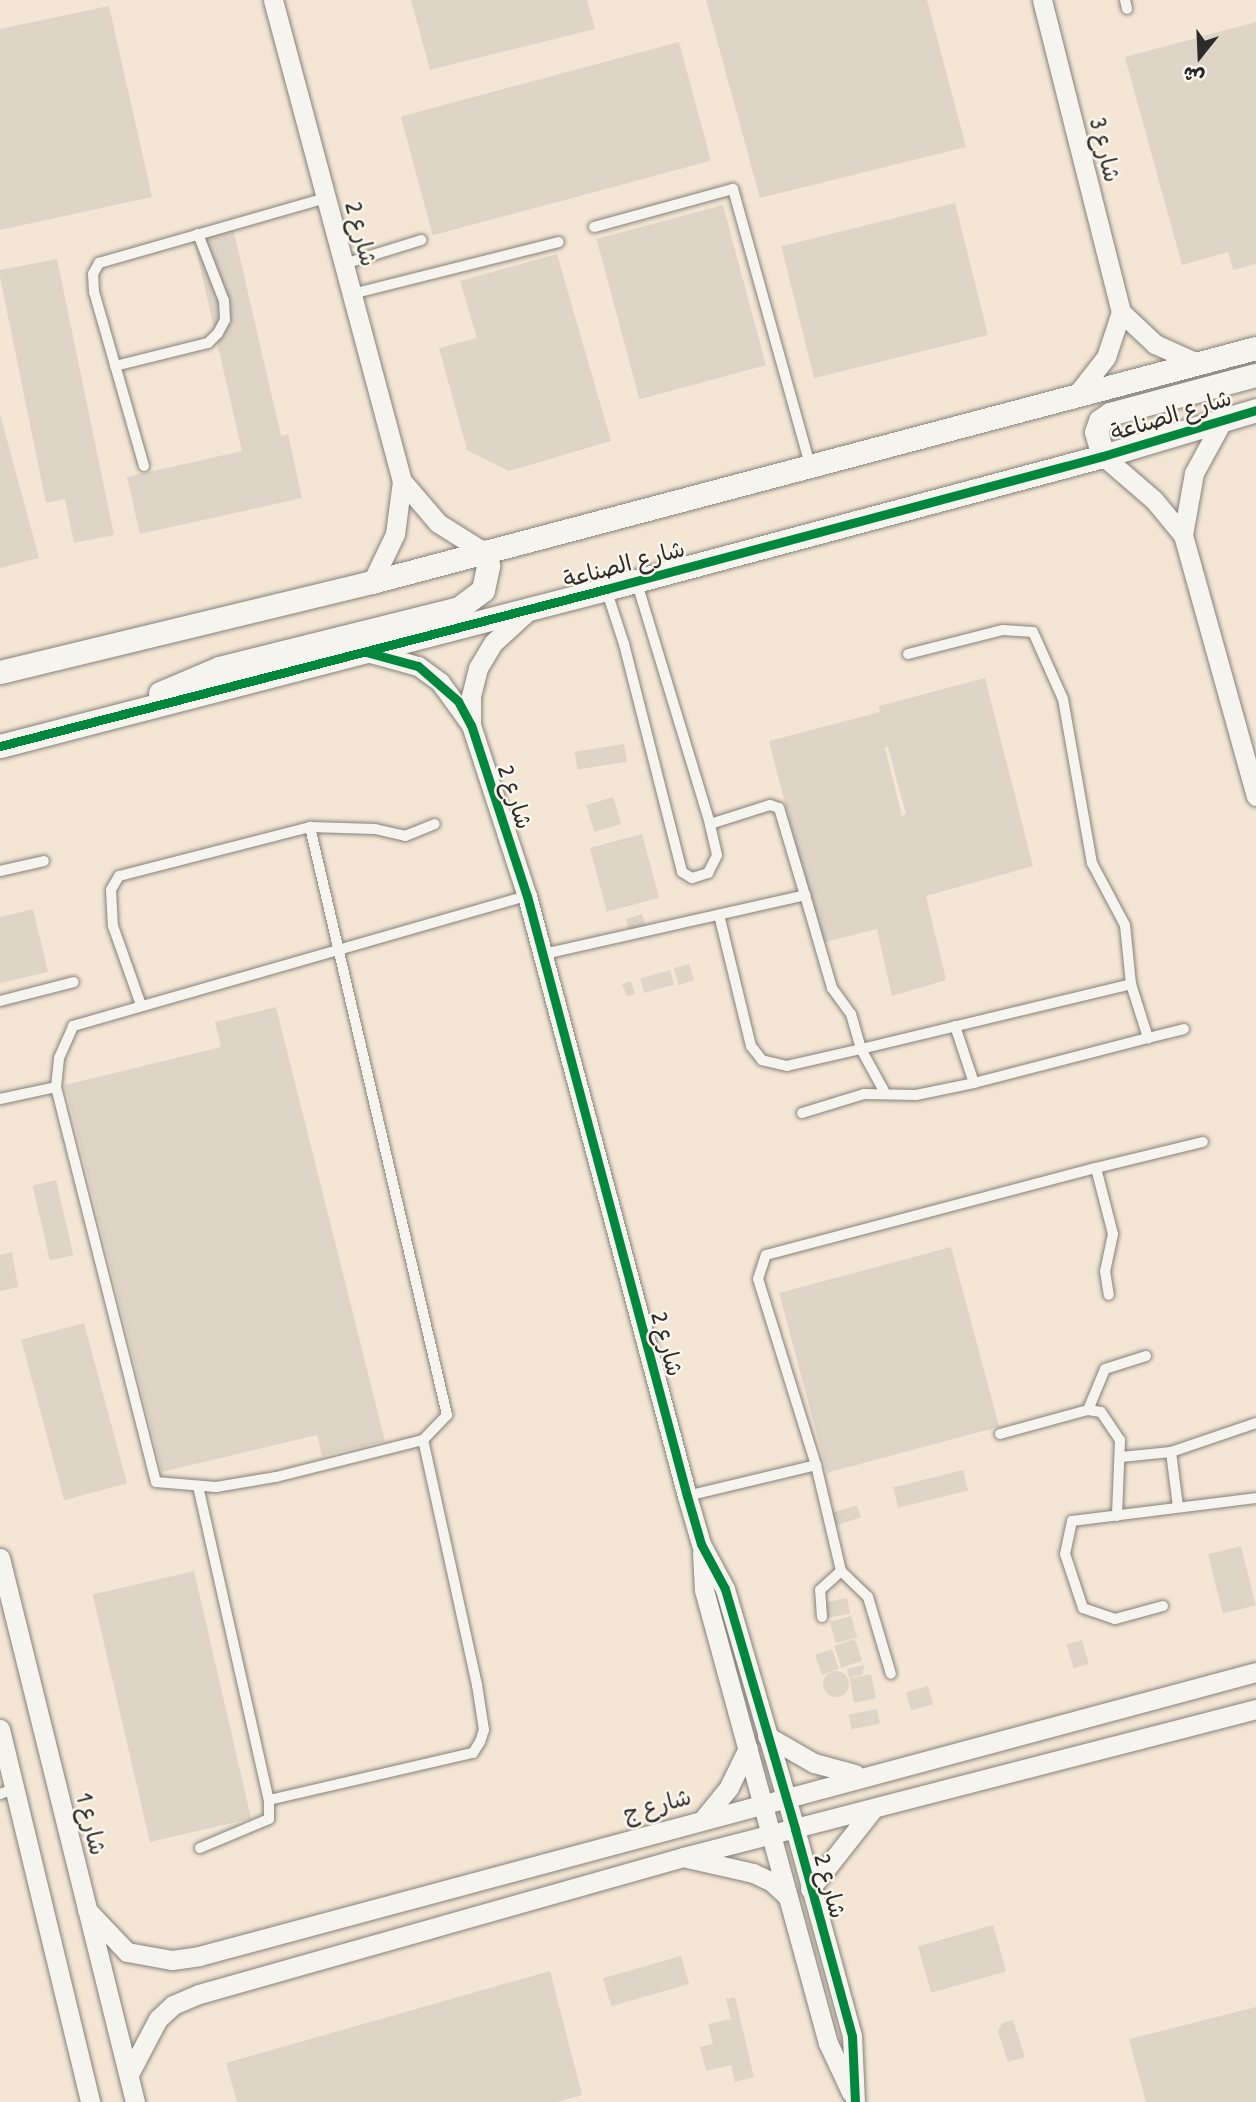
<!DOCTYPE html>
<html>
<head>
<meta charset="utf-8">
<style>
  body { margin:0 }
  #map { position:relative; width:1256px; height:2102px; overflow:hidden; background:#f2ece2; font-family:"Patrick Hand","Playpen Sans Arabic",sans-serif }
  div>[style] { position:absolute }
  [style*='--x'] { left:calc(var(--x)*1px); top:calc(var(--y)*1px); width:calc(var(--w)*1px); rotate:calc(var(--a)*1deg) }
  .built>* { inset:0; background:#f4e6d4; transform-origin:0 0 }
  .building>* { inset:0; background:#ded4c7; transform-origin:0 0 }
  .round { border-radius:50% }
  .roads { filter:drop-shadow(0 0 2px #85827d) drop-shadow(0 0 2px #85827d) }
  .service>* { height:10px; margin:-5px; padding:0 5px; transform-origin:5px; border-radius:5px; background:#f5f4ef }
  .minor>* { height:19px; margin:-9.5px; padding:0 9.5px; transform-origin:9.5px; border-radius:9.5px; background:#f5f4ef }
  .tertiary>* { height:23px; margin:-11.5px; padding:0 11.5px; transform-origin:11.5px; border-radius:11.5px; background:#f5f4ef }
  .cycleway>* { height:9px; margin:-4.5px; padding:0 4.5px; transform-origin:4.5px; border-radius:4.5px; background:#00873e }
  span { translate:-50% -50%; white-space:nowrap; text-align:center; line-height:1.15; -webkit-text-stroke:5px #fbf7ec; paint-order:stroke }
  .street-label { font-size:23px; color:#2b2b2b }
  .north { position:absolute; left:1165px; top:21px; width:70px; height:70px; -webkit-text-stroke:5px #fbf7ec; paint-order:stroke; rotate:198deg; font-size:19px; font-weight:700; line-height:28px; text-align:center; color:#2b2b2b }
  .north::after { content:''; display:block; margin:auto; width:24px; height:32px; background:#2b2b2b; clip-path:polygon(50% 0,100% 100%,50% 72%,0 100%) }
</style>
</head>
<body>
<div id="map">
  <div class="built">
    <i style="left:0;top:0;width:1256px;height:2102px"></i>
  </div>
  <div class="building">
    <i style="clip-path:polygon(411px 0,587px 0,595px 29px,430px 70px)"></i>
    <i style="clip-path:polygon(706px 0,927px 0,966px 147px,760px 198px)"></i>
    <i style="clip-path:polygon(109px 6px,152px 197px,0 230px,0 29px)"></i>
    <i style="clip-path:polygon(1256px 22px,1256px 264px,1233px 270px,1228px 252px,1182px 265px,1125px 57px)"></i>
    <i style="left:679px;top:42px;width:123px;height:288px;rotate:75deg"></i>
    <i style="left:955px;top:203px;width:136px;height:179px;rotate:76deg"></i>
    <i style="left:723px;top:205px;width:166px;height:131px;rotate:75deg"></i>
    <i style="clip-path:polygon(232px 223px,281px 436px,288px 434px,302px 498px,140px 534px,127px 477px,242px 451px,192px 232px)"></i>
    <i style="clip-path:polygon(557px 254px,611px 441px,509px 471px,467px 450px,439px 348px,477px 338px,460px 281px)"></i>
    <i style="clip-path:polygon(57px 259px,114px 535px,74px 543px,65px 499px,46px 503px,0 277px,0 270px)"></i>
    <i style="clip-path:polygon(0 414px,39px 558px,0 568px)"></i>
    <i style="clip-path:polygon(evenodd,985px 678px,1033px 866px,926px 896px,946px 980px,892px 996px,877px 929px,821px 943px,769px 741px,880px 712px,879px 706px,985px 678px,888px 747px,906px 814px,902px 816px,885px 748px,888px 747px)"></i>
    <i style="left:624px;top:744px;width:18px;height:50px;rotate:81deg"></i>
    <i style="left:613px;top:797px;width:28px;height:28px;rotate:73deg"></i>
    <i style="left:642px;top:834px;width:66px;height:54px;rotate:75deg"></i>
    <i style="clip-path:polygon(33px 909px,48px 972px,0 983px,0 917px)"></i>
    <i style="left:642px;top:914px;width:17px;height:17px;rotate:73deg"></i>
    <i style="left:689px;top:964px;width:17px;height:16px;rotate:73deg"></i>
    <i style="left:670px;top:970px;width:15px;height:31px;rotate:74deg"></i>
    <i style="clip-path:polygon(631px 981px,635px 994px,627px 996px,622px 984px)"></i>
    <i style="clip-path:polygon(276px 1007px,385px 1441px,322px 1456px,317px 1435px,162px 1472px,65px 1085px,221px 1047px,215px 1022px)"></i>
    <i style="left:56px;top:1180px;width:77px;height:24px;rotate:77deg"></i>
    <i style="left:951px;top:1247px;width:186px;height:178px;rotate:75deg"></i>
    <i style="clip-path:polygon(12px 1252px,18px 1287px,0 1291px,0 1255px)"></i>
    <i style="left:84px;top:1323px;width:166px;height:65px;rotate:75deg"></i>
    <i style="left:963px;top:1470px;width:21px;height:72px;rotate:76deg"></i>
    <i style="left:857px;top:1505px;width:13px;height:30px;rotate:72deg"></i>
    <i style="left:1241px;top:1546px;width:61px;height:34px;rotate:76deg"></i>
    <i style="left:194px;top:1571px;width:254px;height:104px;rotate:77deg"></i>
    <i style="left:847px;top:1598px;width:16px;height:23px;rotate:79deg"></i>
    <i style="left:851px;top:1616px;width:22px;height:22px;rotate:74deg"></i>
    <i style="left:855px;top:1639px;width:23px;height:22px;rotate:72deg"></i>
    <i style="left:1082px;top:1640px;width:25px;height:16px;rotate:74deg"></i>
    <i style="left:832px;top:1649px;width:21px;height:18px;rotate:71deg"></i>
    <i style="clip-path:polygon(864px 1665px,863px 1674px,849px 1678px,847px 1669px)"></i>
    <i class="round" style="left:823px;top:1671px;width:26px;height:26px"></i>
    <i style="left:871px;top:1674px;width:25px;height:22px;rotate:79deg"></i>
    <i style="left:928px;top:1686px;width:19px;height:23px;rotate:74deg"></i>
    <i style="left:877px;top:1709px;width:15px;height:29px;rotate:79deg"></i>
    <i style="left:993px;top:1925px;width:48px;height:78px;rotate:74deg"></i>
    <i style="left:681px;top:1956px;width:29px;height:81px;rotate:74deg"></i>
    <i style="clip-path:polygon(550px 1971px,582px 2095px,557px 2102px,237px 2102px,226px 2063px)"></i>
    <i style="clip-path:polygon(735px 1997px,754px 2077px,735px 2082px,731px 2065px,706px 2071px,700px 2047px,713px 2044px,708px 2024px,731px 2019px,726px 1999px)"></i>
    <i style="clip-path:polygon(1256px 2007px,1256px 2102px,1146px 2102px,1129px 2039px)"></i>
    <i style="clip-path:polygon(1013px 2020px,1025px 2057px,1008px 2062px,998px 2032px,1002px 2023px)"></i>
  </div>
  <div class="roads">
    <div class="service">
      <i style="--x:1125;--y:0;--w:9;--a:77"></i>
      <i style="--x:594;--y:227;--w:144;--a:-15.3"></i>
      <i style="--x:733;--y:189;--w:287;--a:74.4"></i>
      <i style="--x:344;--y:264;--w:81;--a:-17.3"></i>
      <i style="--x:352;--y:294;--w:213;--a:-14.1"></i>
      <i style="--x:115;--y:366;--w:96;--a:-13.9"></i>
      <i style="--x:208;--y:343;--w:14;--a:-45"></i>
      <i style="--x:218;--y:333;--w:15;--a:-62"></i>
      <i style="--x:225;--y:320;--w:19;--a:-93"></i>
      <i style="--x:224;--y:301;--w:72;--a:-111.2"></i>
      <i style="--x:144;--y:466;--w:181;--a:-106"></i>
      <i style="--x:94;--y:292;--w:18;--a:-93"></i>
      <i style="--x:93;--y:274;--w:13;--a:-61"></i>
      <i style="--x:99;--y:263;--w:236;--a:-16"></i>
      <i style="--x:636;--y:580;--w:255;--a:73.1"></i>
      <i style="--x:710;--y:824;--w:63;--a:-17.6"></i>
      <i style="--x:770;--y:805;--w:9;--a:18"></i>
      <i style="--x:779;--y:808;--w:91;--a:73.4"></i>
      <i style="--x:606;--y:589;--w:58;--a:71.9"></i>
      <i style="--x:624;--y:644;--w:235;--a:75.7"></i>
      <i style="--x:682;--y:872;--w:12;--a:31"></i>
      <i style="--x:692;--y:878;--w:17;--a:-17"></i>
      <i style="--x:708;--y:873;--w:20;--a:-63"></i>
      <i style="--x:717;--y:855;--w:32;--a:-103"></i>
      <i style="--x:908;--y:654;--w:98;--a:-14.2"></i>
      <i style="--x:1003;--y:630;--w:30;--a:4"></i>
      <i style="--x:1033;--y:632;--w:73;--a:65.9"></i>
      <i style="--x:1063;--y:699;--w:167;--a:80"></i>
      <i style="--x:1092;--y:863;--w:70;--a:62"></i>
      <i style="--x:1125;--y:925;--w:59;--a:84.2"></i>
      <i style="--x:310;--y:827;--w:65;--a:1.8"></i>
      <i style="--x:375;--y:829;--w:31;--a:13"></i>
      <i style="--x:405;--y:836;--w:32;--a:-22"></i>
      <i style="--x:0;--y:871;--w:45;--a:-12.8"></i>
      <i style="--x:544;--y:954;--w:268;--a:-12.7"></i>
      <i style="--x:805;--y:895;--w:97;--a:73.8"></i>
      <i style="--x:832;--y:988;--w:32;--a:54"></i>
      <i style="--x:851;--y:1014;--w:36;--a:74"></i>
      <i style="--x:861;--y:1049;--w:76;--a:167.1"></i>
      <i style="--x:787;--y:1066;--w:26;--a:-167"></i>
      <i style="--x:762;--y:1060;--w:18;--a:-128"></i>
      <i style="--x:751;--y:1046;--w:135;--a:-103.7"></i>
      <i style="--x:0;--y:1001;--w:76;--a:-14.4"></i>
      <i style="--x:955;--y:1026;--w:60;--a:71.6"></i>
      <i style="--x:56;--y:1087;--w:407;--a:75.8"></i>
      <i style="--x:156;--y:1482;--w:60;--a:4.8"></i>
      <i style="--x:216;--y:1487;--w:61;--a:-9.5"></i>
      <i style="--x:276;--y:1477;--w:152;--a:-14.1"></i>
      <i style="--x:423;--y:1440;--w:35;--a:-46"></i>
      <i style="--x:447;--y:1415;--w:604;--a:-103.12"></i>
      <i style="--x:310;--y:827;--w:197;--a:165.6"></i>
      <i style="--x:119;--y:876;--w:16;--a:120"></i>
      <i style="--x:111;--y:890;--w:36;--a:87"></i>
      <i style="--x:113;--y:926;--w:84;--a:70.5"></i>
      <i style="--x:884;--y:1091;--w:48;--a:-118.7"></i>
      <i style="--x:861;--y:1049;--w:278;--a:-13.5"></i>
      <i style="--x:1131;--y:984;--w:57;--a:72.5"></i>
      <i style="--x:1148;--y:1038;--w:37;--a:-14"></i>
      <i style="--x:0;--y:1099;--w:57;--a:-12.1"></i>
      <i style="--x:56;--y:1087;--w:29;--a:-84"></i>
      <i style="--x:59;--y:1058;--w:35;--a:-66"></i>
      <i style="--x:73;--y:1026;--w:472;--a:-16"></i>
      <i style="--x:802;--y:1113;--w:65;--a:-17"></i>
      <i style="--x:864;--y:1094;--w:52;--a:1.1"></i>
      <i style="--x:916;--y:1095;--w:59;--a:-11.7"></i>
      <i style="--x:974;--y:1083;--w:180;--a:-14.5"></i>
      <i style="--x:1096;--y:1168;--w:110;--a:-13.7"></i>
      <i style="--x:1088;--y:1410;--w:44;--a:-67.5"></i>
      <i style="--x:1105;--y:1369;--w:43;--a:-17.6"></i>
      <i style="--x:1000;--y:1434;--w:91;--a:-15.3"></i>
      <i style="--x:1088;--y:1410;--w:13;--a:9"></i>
      <i style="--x:1101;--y:1412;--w:34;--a:56"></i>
      <i style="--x:1120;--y:1440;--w:76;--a:92.3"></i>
      <i style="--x:1171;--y:1452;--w:55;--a:82.7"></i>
      <i style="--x:1121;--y:1457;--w:50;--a:-5.7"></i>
      <i style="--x:1171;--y:1452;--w:90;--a:-18.8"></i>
      <i style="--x:816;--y:1465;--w:109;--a:76.7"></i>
      <i style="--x:841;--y:1571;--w:37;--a:44"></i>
      <i style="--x:868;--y:1597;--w:80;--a:73.4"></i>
      <i style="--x:198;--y:1486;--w:322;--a:77.3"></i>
      <i style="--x:269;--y:1800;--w:209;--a:-13"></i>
      <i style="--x:473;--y:1753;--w:13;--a:-58"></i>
      <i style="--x:480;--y:1742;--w:13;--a:-72"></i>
      <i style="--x:484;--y:1730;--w:46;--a:-98.8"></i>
      <i style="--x:477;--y:1685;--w:251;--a:-102.4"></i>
      <i style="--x:687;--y:1496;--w:133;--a:-13.5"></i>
      <i style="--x:816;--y:1465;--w:195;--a:-107.3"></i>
      <i style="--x:758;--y:1279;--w:25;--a:-72"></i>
      <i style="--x:766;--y:1255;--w:341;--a:-14.8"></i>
      <i style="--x:1096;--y:1168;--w:68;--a:75.6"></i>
      <i style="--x:1113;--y:1234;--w:38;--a:102"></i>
      <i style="--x:1105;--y:1271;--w:24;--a:81"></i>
      <i style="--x:1163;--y:1606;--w:50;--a:164.8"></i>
      <i style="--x:1115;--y:1619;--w:34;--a:-161"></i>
      <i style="--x:1083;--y:1608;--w:57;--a:-108.4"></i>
      <i style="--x:1065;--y:1554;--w:34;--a:-78"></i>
      <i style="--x:1072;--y:1521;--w:185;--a:-7.1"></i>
      <i style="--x:822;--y:1617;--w:27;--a:-94"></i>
      <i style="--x:820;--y:1590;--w:28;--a:-42"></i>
      <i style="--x:0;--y:1794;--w:15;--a:-20"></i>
      <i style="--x:200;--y:1848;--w:75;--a:-22.8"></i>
      <i style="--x:269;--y:1819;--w:19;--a:-90"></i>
    </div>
    <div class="minor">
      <i style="--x:273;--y:0;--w:498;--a:75"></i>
      <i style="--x:402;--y:481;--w:53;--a:97.5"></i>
      <i style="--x:395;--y:534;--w:53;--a:115.6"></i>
      <i style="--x:1042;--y:0;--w:322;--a:75.8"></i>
      <i style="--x:1121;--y:312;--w:47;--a:43.3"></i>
      <i style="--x:1155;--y:344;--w:46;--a:24.3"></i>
      <i style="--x:1077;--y:394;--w:47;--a:-51.9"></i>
      <i style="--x:1106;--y:357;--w:47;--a:-71.6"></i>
      <i style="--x:1224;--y:418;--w:63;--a:118.6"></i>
      <i style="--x:1194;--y:473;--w:63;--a:100.1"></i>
      <i style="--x:1183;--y:535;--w:271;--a:74.4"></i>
      <i style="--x:1103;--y:456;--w:67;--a:40.8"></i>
      <i style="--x:1154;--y:500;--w:45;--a:50.4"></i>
      <i style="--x:402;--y:481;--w:55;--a:49.4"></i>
      <i style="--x:438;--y:523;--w:54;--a:32.2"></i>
      <i style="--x:367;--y:652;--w:53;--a:15.4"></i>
      <i style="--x:418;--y:666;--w:27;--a:36"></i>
      <i style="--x:440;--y:682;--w:53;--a:54.2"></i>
      <i style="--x:471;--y:725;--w:180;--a:71.9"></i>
      <i style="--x:527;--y:896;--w:621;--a:75.07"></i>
      <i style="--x:687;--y:1496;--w:50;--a:73.7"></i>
      <i style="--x:701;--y:1544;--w:51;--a:61.9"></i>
      <i style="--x:725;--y:1589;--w:250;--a:73.7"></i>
      <i style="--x:795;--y:1829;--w:215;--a:74.6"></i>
      <i style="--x:852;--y:2036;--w:66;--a:87.4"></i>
      <i style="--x:471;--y:724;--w:28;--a:-90"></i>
      <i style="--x:471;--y:696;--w:29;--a:-76"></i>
      <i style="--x:478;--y:668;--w:29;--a:-59"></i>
      <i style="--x:493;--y:643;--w:49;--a:-42.5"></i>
      <i style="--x:702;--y:1552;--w:38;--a:87"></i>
      <i style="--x:704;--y:1590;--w:470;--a:74.7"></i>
      <i style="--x:828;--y:2043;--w:54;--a:64.9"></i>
      <i style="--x:0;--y:1558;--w:561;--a:76.06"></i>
      <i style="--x:0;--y:1729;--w:384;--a:76.4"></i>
      <i style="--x:767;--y:1736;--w:54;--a:29.9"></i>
      <i style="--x:814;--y:1763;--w:42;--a:15"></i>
      <i style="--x:705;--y:1817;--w:38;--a:-51"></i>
      <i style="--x:729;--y:1787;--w:43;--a:-64"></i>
      <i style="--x:687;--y:1858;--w:68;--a:12.8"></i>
      <i style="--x:753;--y:1873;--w:21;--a:25"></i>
      <i style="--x:772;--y:1882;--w:22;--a:43"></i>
      <i style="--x:810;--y:1889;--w:102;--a:-51.8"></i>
      <i style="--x:87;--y:1910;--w:58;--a:46.4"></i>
      <i style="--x:127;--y:1952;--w:46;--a:10.1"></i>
      <i style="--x:172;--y:1960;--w:27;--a:-8"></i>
      <i style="--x:199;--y:1956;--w:1094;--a:-15.04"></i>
      <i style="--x:129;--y:2074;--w:62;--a:-62.2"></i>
      <i style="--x:158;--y:2019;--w:21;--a:-43"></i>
      <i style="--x:173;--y:2005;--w:28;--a:-23"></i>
      <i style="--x:199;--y:1994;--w:503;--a:-15.8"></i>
      <i style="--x:683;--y:1857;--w:592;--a:-14.48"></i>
    </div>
    <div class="tertiary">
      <i style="--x:1103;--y:456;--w:25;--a:-106"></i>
      <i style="--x:1096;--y:432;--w:12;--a:-70"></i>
      <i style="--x:1100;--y:421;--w:12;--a:-35"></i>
      <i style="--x:1110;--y:414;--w:151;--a:-15"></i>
      <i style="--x:0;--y:672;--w:383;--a:-13.6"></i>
      <i style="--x:372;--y:582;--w:914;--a:-14.83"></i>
      <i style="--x:160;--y:693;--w:64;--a:-23"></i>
      <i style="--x:219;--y:668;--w:247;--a:-14"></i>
      <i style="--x:459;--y:608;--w:30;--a:-37"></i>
      <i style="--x:483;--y:590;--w:25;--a:-78"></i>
      <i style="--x:488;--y:566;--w:15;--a:-106"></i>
      <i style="--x:0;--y:746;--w:626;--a:-14.52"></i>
      <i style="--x:606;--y:589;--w:514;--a:-14.98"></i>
      <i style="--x:1103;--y:456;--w:160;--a:-16.7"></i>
    </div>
  </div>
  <div class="cycleway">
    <i style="--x:366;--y:652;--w:54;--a:15.1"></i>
    <i style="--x:418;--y:666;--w:53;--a:41.2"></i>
    <i style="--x:458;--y:701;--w:27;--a:62"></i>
    <i style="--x:471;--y:725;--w:180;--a:71.9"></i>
    <i style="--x:527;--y:896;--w:621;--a:75.07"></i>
    <i style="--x:687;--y:1496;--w:50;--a:73.7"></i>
    <i style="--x:701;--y:1544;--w:51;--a:61.9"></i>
    <i style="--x:725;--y:1589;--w:250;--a:73.7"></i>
    <i style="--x:795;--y:1829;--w:215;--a:74.6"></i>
    <i style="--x:852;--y:2036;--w:66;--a:87.4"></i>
    <i style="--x:0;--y:746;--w:626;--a:-14.52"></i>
    <i style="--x:606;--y:589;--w:514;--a:-14.98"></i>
    <i style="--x:1103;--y:456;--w:160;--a:-16.7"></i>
  </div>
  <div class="street-label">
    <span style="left:1105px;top:150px;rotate:76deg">شارع 3</span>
    <span style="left:361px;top:234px;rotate:75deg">شارع 2</span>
    <span style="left:1171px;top:415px;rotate:-17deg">شارع الصناعة</span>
    <span style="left:624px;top:564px;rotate:-15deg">شارع الصناعة</span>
    <span style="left:515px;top:797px;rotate:72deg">شارع 2</span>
    <span style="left:667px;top:1344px;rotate:75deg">شارع 2</span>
    <span style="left:657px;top:1805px;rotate:-15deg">شارع ج</span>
    <span style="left:91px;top:1824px;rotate:76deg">شارع 1</span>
    <span style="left:830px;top:1886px;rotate:75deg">شارع 2</span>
  </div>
  <div class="north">ش</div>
</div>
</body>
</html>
